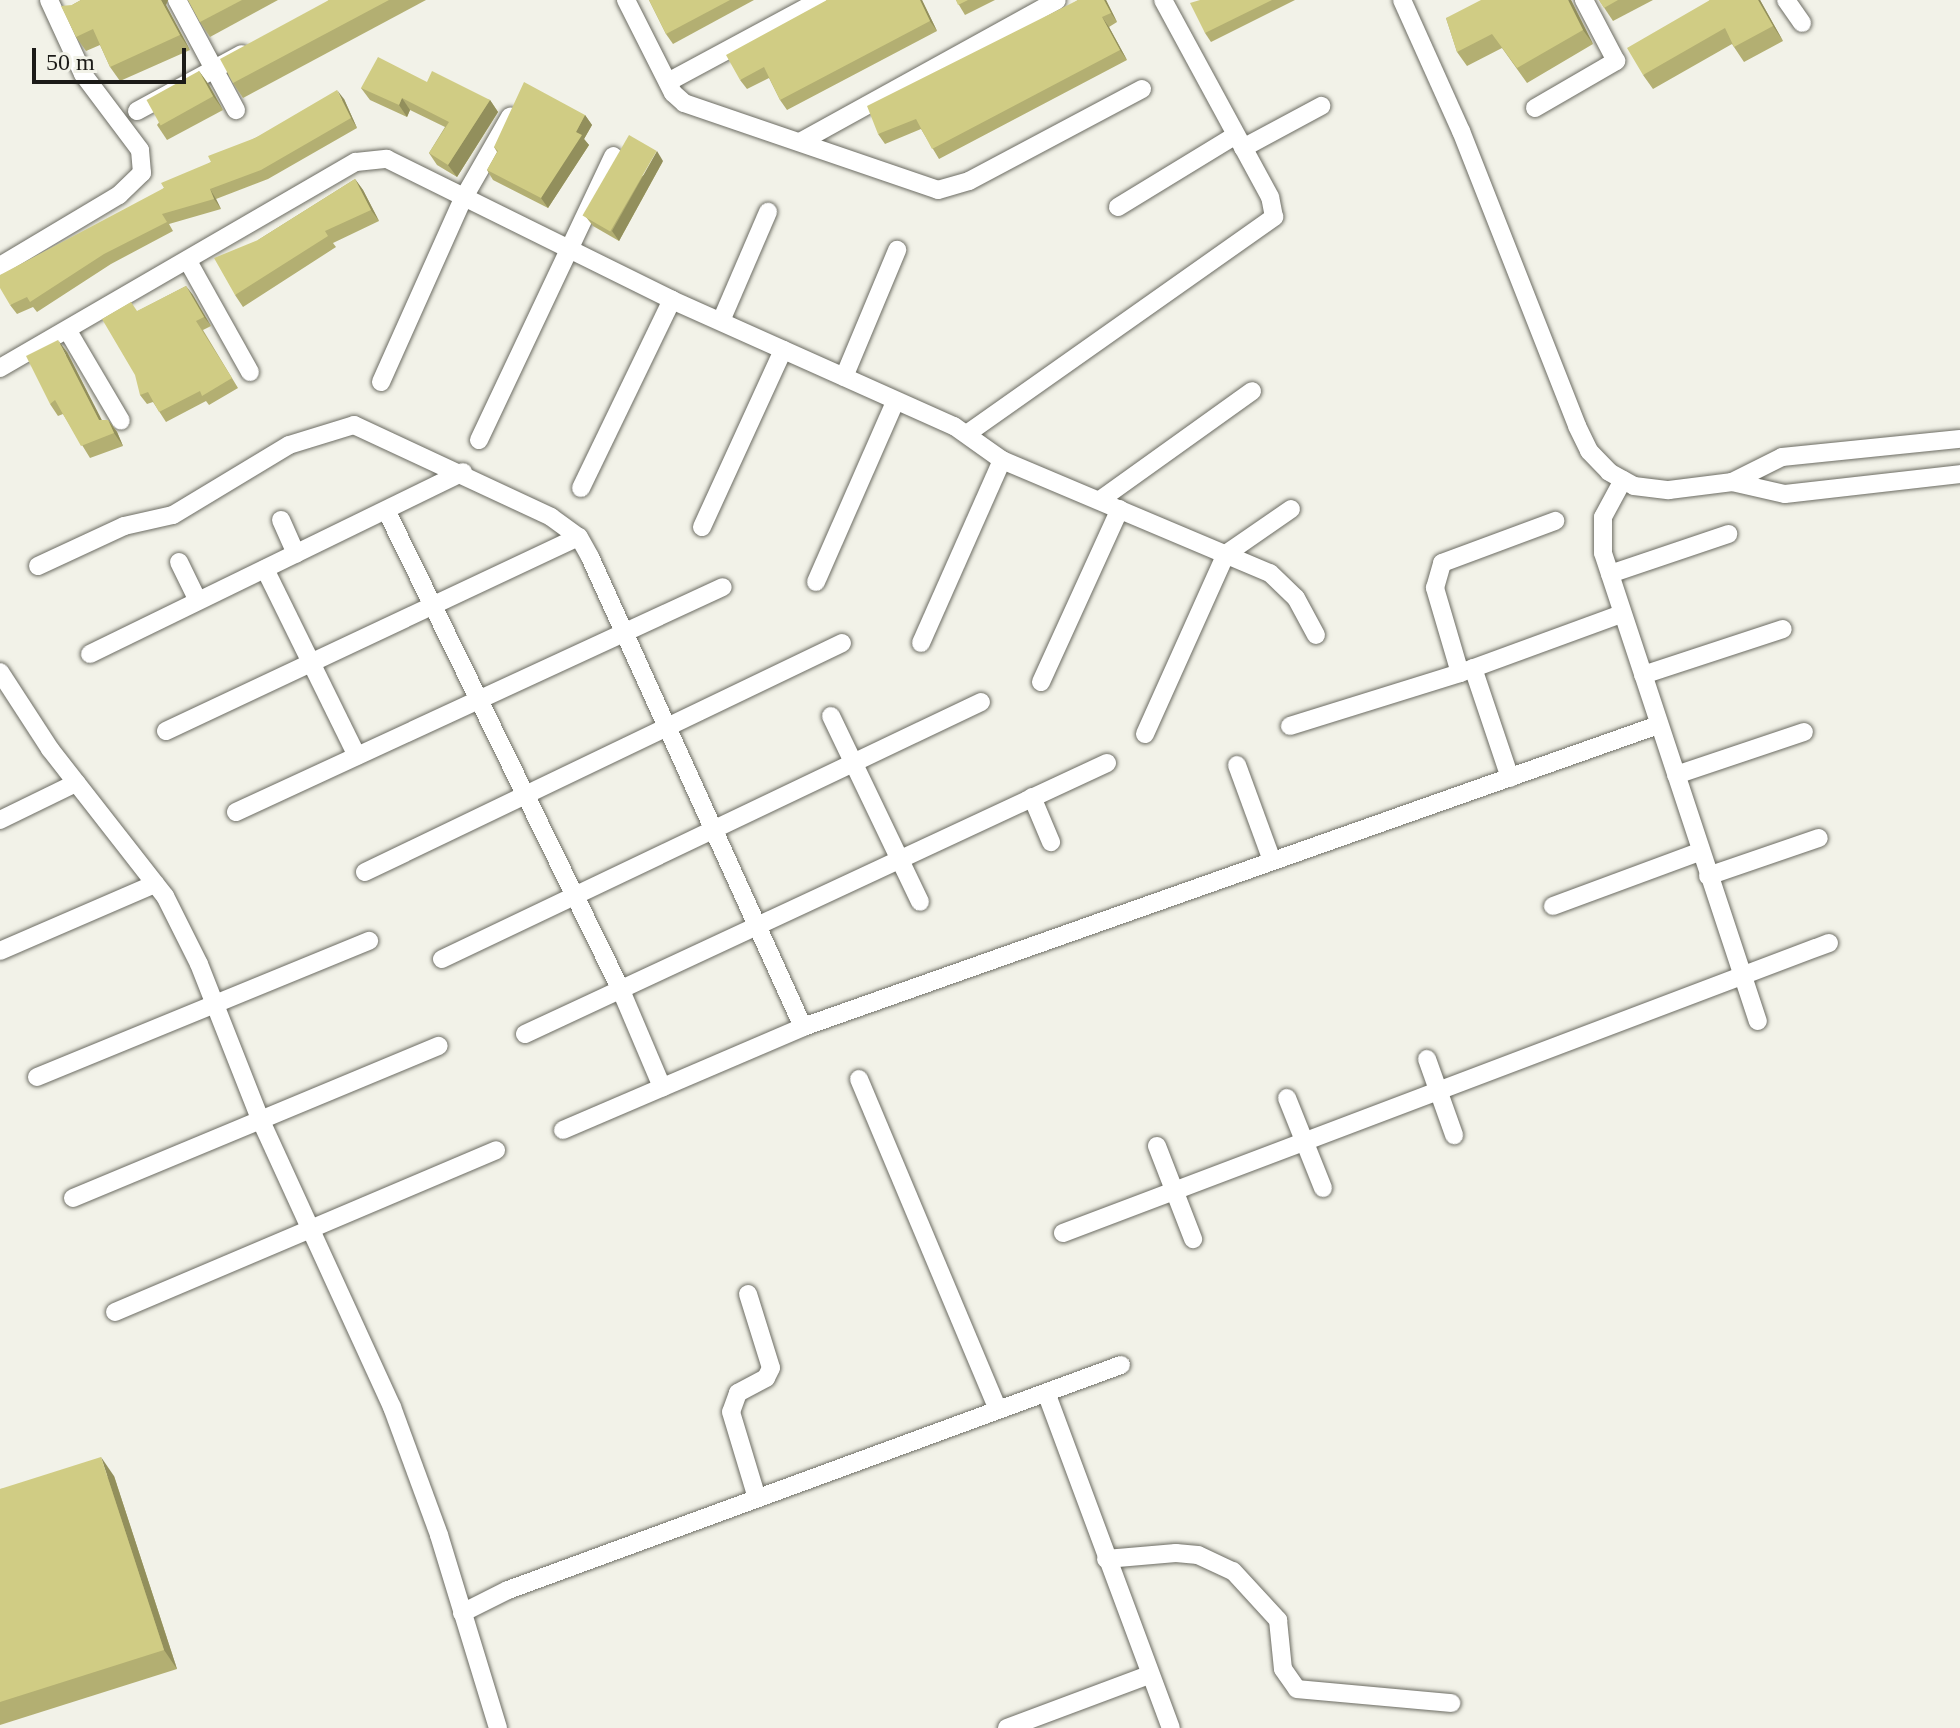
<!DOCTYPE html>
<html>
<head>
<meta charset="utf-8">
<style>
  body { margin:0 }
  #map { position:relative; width:1960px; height:1728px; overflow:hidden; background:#f2f2e8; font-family:"Times New Roman",serif }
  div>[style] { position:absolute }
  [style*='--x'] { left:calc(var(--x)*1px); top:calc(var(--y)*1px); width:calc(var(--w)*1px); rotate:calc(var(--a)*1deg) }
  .roads { filter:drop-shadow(0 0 2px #6c6c63) drop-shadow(0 0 2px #6c6c63) }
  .street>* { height:18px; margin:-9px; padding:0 9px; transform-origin:9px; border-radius:9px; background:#fff }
  .wall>* { inset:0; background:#b3af72 }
  .shaded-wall>* { inset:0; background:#928f5c }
  .building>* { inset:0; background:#d0cc84; transform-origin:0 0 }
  span { translate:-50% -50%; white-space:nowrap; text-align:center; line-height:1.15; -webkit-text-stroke:6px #f2f2e8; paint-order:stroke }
  .scale { position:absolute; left:32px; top:48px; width:154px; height:36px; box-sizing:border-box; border:4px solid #1c1b18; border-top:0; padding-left:10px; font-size:24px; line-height:28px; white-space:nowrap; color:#1c1b18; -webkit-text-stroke:6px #f2f2e8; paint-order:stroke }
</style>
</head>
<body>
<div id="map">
  <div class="roads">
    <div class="street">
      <i style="--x:177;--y:0;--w:125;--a:61.8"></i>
      <i style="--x:626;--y:0;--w:104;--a:63.2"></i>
      <i style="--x:673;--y:93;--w:15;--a:42"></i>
      <i style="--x:684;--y:103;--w:268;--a:18.9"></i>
      <i style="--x:938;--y:190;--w:32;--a:-16"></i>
      <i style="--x:969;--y:181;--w:196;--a:-28"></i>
      <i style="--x:1402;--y:0;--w:144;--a:65.8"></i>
      <i style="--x:1461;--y:131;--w:317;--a:68.5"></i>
      <i style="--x:1577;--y:426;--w:28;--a:64"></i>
      <i style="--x:1589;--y:451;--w:29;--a:46"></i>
      <i style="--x:1609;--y:472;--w:29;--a:29"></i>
      <i style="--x:1634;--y:486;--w:35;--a:7"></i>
      <i style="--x:1669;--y:490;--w:64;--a:-7.2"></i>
      <i style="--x:1732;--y:482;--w:54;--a:12.8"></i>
      <i style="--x:1785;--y:494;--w:176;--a:-6.5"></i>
      <i style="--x:1786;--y:0;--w:28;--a:55"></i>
      <i style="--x:668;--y:82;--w:173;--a:-28.3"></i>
      <i style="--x:1535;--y:108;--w:94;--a:-30.1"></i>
      <i style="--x:1616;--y:61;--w:69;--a:-117.7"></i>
      <i style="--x:137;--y:111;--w:119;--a:-28.5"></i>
      <i style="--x:802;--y:141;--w:291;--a:-28.9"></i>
      <i style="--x:1243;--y:148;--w:89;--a:-28.3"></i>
      <i style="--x:1118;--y:207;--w:138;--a:-31.4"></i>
      <i style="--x:189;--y:263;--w:125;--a:60.8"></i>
      <i style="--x:0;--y:266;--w:139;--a:-30.8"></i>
      <i style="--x:119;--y:195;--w:32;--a:-44"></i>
      <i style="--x:142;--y:173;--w:23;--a:-95"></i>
      <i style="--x:140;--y:150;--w:95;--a:-126.9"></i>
      <i style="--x:83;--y:74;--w:81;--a:-114.7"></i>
      <i style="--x:721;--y:321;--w:119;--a:-66.7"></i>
      <i style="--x:68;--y:331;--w:104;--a:59.5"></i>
      <i style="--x:0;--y:368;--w:411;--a:-30.1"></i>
      <i style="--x:356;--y:162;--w:31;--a:-6"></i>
      <i style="--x:387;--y:159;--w:318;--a:26.3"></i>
      <i style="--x:672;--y:300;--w:309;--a:24.1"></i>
      <i style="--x:954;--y:426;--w:59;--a:35.3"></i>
      <i style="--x:1002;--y:460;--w:291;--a:22.9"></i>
      <i style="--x:1270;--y:573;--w:36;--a:44"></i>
      <i style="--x:1296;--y:598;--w:42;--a:61.6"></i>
      <i style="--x:844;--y:377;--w:138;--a:-67.3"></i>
      <i style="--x:381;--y:382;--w:201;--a:-65.9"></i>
      <i style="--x:463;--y:199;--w:95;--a:-60.2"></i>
      <i style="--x:968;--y:433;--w:375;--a:-35.2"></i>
      <i style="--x:1274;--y:217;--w:20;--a:-101"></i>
      <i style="--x:1270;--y:197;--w:224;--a:-118.5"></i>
      <i style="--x:479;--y:440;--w:314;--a:-64.7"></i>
      <i style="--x:1623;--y:480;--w:42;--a:118.4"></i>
      <i style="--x:1603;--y:517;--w:36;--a:90"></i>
      <i style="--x:1603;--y:553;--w:493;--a:71.7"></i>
      <i style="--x:1732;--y:482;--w:56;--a:-26.6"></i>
      <i style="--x:1782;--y:457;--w:179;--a:-5.8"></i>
      <i style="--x:581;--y:488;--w:209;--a:-64.2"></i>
      <i style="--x:1100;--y:500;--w:187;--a:-35.6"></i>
      <i style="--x:386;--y:510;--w:532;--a:63.92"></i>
      <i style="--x:620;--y:988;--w:108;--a:67"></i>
      <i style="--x:281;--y:520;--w:37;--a:66"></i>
      <i style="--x:702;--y:527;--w:195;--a:-65.4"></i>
      <i style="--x:179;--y:562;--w:43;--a:64"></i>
      <i style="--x:38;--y:566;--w:95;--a:-24.9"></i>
      <i style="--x:124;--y:526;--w:50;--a:-12.7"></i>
      <i style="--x:173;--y:515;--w:135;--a:-31.1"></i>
      <i style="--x:289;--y:445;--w:68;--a:-17.1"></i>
      <i style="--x:354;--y:425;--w:217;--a:25"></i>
      <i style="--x:551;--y:517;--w:34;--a:36"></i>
      <i style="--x:579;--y:537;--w:23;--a:61"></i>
      <i style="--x:590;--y:557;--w:516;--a:65.62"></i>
      <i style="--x:265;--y:569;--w:208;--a:63.8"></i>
      <i style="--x:1610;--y:574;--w:125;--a:-18.7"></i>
      <i style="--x:816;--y:582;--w:197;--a:-66.3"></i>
      <i style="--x:921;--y:643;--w:200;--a:-66.1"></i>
      <i style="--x:90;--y:654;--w:415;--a:-26"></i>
      <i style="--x:1473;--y:668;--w:116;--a:71.4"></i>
      <i style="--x:0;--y:672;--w:92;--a:57"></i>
      <i style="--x:50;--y:749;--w:187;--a:52"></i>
      <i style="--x:165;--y:896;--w:76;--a:63.4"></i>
      <i style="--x:199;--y:964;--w:169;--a:68.5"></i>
      <i style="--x:261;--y:1121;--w:315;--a:65.4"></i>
      <i style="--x:392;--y:1407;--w:136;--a:69.8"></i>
      <i style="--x:439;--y:1535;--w:202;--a:73"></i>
      <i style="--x:1460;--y:673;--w:89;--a:-106.4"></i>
      <i style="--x:1435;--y:588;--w:26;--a:-74"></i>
      <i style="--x:1442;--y:563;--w:121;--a:-20.4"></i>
      <i style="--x:1643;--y:675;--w:147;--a:-18.2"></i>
      <i style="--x:1041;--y:682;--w:190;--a:-65.5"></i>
      <i style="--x:831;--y:716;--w:206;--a:64.4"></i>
      <i style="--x:1290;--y:726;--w:178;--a:-17.3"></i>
      <i style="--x:1460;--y:673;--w:171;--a:-20.1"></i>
      <i style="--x:166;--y:731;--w:456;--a:-25.2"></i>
      <i style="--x:1145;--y:734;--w:197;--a:-65.8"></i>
      <i style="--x:1226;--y:554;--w:79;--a:-34.7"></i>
      <i style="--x:1237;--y:765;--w:99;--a:69.9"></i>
      <i style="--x:1676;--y:775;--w:135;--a:-18.6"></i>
      <i style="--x:1032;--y:797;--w:49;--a:67.1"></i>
      <i style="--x:236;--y:812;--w:536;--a:-24.8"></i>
      <i style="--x:0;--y:820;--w:85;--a:-26"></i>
      <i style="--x:365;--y:872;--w:529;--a:-25.64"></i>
      <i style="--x:1708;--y:876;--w:117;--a:-18.9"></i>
      <i style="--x:1553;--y:906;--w:156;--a:-20.3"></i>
      <i style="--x:0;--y:951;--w:169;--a:-23.4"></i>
      <i style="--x:442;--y:959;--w:597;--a:-25.49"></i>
      <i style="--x:525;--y:1034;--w:642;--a:-24.97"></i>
      <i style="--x:1427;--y:1059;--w:81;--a:70.4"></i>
      <i style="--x:37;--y:1077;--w:359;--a:-22.3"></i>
      <i style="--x:859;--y:1079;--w:357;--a:67.2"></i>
      <i style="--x:1287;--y:1098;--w:97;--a:68.2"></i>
      <i style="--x:563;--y:1130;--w:261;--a:-23.2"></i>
      <i style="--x:803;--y:1027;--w:907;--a:-19.45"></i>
      <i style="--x:1157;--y:1146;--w:100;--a:68.8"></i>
      <i style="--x:73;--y:1198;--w:396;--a:-22.6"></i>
      <i style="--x:1063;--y:1233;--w:819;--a:-20.74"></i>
      <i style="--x:748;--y:1294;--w:77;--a:72.7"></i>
      <i style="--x:771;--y:1368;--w:11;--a:117"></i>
      <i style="--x:766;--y:1378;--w:32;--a:152"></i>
      <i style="--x:738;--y:1393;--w:20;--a:110"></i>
      <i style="--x:731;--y:1412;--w:90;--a:73.2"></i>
      <i style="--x:115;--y:1312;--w:414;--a:-23"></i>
      <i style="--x:1047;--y:1395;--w:355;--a:69.6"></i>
      <i style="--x:1106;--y:1559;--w:70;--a:-4.9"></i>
      <i style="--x:1176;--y:1553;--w:22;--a:5"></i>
      <i style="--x:1198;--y:1555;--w:38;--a:25"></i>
      <i style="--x:1233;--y:1571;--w:67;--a:47.4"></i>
      <i style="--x:1278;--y:1620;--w:49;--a:84.2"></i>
      <i style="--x:1283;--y:1669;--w:24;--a:55"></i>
      <i style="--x:1297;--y:1689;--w:155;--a:5.2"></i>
      <i style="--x:462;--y:1613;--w:51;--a:-26.6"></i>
      <i style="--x:508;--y:1590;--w:653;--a:-20.16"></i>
      <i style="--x:1007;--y:1728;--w:152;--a:-20.5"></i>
    </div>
  </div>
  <div class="wall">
    <i style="clip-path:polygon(81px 0,168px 0,166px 5px,190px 50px,120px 81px,110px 67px,100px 45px,86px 51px,76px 37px,72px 5px)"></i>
    <i style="clip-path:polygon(188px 0,278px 0,210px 37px,200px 22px)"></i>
    <i style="clip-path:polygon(329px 0,426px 0,243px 98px,233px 83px)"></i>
    <i style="clip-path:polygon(649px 0,754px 0,673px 44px,666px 34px)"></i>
    <i style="clip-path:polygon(827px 0,922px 0,937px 31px,787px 110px,780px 100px,769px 78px,747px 89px,740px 80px)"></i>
    <i style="clip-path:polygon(956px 0,995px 0,965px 15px)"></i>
    <i style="clip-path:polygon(1078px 0,1106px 0,1117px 22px,1109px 27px,1127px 60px,939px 159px,921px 129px,885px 144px,878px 134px)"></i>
    <i style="clip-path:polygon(1200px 0,1295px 0,1211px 42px,1205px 33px)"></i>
    <i style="clip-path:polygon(1571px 0,1593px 44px,1527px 83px,1502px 48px,1467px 66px,1457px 52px,1446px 18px)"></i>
    <i style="clip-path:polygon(1599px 0,1653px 0,1613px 21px)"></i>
    <i style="clip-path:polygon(1710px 0,1760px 0,1783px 41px,1744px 62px,1732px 44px,1653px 89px,1643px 75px)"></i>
    <i style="clip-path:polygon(199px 71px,209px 85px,223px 110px,167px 140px,157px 125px)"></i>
    <i style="clip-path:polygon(427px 82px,490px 100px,498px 112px,457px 177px,437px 165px,429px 153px,445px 127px,410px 110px,407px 117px,370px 100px,361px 88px)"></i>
    <i style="clip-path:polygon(344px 99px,357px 128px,268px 179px,216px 199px,221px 209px,169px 224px,173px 231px,111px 264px,37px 312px,33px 307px,17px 314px,10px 305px,164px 188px,255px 138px)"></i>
    <i style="clip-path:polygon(585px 115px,592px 125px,584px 139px,589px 145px,548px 208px,493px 180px,487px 170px,497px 152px,494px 147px)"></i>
    <i style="clip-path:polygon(663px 161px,619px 241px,593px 226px,586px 217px)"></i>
    <i style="clip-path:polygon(355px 179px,363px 190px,379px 221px,333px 243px,336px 247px,243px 307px,235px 295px,258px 240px)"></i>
    <i style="clip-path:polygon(186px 286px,211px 326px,203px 330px,238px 388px,209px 405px,206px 401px,166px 422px,153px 402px,147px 404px,140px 395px,138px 311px)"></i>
    <i style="clip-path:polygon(67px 352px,101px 420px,108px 420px,117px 432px,123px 446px,90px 458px,63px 414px,58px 416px,50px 404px)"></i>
    <i style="clip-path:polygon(114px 1476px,177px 1669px,0 1725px,0 1489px)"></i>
  </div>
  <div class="shaded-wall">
    <i style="clip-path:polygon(161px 0,168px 0,166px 5px,190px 50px,180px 35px)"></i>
    <i style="clip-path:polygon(920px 0,922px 0,937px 31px,930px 21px)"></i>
    <i style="clip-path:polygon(1104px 0,1106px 0,1117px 22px,1111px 13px)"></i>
    <i style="clip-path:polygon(1568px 0,1571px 0,1593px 44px,1583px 30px)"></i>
    <i style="clip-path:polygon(1758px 0,1760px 0,1783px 41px,1773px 26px)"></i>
    <i style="clip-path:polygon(1102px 17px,1109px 27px,1127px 60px,1120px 50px)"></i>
    <i style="clip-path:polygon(199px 71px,209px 85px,223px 110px,213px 96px)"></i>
    <i style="clip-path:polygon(337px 90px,344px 99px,357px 128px,351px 118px)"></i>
    <i style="clip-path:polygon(402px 98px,410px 110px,407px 117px,399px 105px)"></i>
    <i style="clip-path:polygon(490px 100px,498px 112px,457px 177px,448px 165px)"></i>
    <i style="clip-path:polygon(585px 115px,592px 125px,584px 139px,589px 145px,548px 208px,541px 198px)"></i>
    <i style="clip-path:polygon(657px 151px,663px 161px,619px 241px,612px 231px)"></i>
    <i style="clip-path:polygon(355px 179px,363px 190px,379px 221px,371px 210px)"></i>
    <i style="clip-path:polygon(210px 189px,216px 199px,221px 209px,214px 199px)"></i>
    <i style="clip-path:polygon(186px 286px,193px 295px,211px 326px,204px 317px)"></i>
    <i style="clip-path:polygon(58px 340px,67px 352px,108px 432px,99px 420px)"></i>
    <i style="clip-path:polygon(108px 420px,117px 432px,123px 446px,114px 433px)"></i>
    <i style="clip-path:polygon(101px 1457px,114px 1476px,177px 1669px,164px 1650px)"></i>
  </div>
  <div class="building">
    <i style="clip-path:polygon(81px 0,161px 0,180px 35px,110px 67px,93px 29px,76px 37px,61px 6px,72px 5px)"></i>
    <i style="clip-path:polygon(188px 0,242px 0,200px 22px)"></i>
    <i style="clip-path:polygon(329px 0,389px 0,233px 83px,220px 59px)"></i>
    <i style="clip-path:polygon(649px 0,730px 0,666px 34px)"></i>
    <i style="clip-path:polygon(827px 0,920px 0,930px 21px,780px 100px,764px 67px,740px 80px,726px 55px)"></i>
    <i style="clip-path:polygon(956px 0,968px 0,958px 5px)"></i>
    <i style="clip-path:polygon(1078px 0,1104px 0,1111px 13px,1102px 17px,1120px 50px,932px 149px,916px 119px,878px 134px,867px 106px)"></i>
    <i style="clip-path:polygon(1200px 0,1272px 0,1205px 33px,1190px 3px)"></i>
    <i style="clip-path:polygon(1481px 0,1568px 0,1583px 30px,1517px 68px,1492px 34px,1457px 52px,1446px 18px)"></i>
    <i style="clip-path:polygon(1599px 0,1618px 0,1604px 8px)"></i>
    <i style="clip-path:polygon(1710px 0,1758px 0,1773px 26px,1734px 47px,1725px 28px,1643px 75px,1627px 48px)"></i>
    <i style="clip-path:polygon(378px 57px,427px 82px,432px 71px,490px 100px,448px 165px,429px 153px,449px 122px,402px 98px,399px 105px,361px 88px)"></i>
    <i style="left:199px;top:71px;width:29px;height:60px;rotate:61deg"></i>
    <i style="clip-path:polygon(524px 82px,585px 115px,576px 132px,582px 135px,541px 198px,487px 170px,498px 151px,494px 147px)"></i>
    <i style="clip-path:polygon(337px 90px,351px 118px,261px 170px,210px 189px,214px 199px,162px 214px,167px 222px,104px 254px,30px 302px,27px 297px,10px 305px,0 288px,0 275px,164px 188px,161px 183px,211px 162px,208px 156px,255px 138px)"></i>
    <i style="left:629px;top:135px;width:32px;height:93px;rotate:30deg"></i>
    <i style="clip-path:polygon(355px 179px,371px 210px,325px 231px,328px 236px,235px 295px,214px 258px,258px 240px)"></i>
    <i style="clip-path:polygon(186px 286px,204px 317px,196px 321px,232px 378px,202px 396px,200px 391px,159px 412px,148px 392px,140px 395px,135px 375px,102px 319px,131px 302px,137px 311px)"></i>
    <i style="clip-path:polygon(58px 340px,99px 420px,108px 420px,114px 433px,81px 446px,55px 400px,50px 404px,26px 356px)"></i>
    <i style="clip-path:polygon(101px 1457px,164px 1650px,0 1702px,0 1489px)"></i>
  </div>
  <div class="scale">50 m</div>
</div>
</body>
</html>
